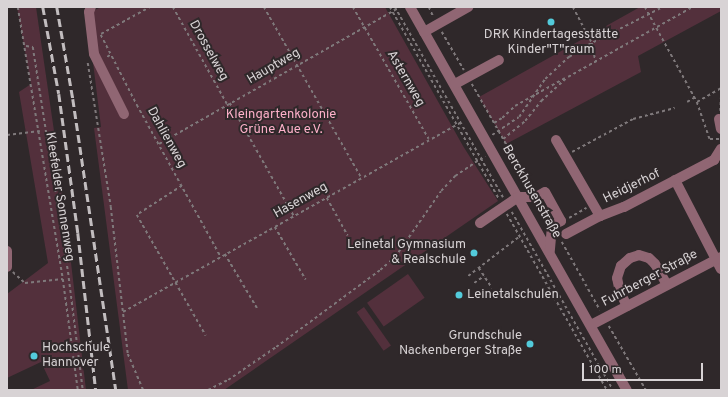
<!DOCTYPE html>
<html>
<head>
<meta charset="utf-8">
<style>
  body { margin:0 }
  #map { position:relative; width:728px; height:397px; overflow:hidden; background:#2f282a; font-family:Overpass,sans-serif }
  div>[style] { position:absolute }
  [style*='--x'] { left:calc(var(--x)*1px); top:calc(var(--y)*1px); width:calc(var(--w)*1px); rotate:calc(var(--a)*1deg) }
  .green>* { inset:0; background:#53303c; transform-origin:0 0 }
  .path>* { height:1.5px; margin-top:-0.75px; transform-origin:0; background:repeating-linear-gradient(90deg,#7f797b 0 3px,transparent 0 6px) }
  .minor>* { height:10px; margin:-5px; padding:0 5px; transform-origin:5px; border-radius:5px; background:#906673 }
  .rail>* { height:2.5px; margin-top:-1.25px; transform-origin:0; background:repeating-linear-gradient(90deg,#c2bdbf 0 8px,transparent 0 12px) }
  .dots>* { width:11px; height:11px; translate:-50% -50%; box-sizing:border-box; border:2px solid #2f282a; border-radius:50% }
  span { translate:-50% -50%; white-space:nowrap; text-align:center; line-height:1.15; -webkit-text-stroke:4px #2f282a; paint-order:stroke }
  .poi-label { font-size:13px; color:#d8d3d5 }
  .right { translate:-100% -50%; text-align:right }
  .left { translate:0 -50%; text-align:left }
  .street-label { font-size:13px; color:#d8d3d5 }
  .park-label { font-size:13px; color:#feb1ca }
  .frame { position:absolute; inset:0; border:8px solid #d8d3d5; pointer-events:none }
  .scale { position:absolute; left:582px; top:363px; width:121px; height:18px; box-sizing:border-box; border:2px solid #d8d3d5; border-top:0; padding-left:5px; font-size:12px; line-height:14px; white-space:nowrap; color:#d8d3d5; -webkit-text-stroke:3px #2f282a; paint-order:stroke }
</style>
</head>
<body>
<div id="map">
  <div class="green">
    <i style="clip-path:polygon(17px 7px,36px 7px,62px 186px,86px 390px,31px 390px,50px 381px,41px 362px,7px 378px,7px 294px,48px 263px,19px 92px,31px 84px)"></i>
    <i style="clip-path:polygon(101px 7px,385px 7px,463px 146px,498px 201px,224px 390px,128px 390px,94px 128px,101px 127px,87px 14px)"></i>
    <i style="clip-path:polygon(640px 7px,721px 7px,721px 11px,638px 56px,641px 72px,506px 144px,479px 97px)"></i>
    <i style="left:408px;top:274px;width:29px;height:50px;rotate:55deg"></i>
    <i style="left:364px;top:307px;width:47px;height:9px;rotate:55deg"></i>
  </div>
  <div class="path">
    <i style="--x:18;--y:7;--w:276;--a:80.6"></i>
    <i style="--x:63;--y:279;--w:112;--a:82.3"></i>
    <i style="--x:173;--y:7;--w:111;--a:60.9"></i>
    <i style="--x:264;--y:7;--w:196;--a:60.3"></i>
    <i style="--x:353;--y:7;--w:152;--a:60.1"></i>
    <i style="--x:390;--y:7;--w:221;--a:60.4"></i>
    <i style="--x:395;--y:7;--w:219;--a:60.4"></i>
    <i style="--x:429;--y:7;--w:10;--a:66"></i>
    <i style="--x:573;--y:7;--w:41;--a:62.2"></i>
    <i style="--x:592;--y:43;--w:20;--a:79"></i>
    <i style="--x:645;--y:7;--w:108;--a:61.3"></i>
    <i style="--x:697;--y:102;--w:39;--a:71"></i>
    <i style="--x:710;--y:139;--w:11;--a:0"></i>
    <i style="--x:442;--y:32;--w:44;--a:59.9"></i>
    <i style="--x:101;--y:34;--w:56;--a:-28.9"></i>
    <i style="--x:101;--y:35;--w:79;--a:62.8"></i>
    <i style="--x:137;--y:105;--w:174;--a:61.1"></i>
    <i style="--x:26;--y:46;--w:7;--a:8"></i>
    <i style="--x:33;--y:47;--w:234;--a:81.1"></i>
    <i style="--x:69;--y:278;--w:113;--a:82.9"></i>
    <i style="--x:107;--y:57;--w:5;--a:-37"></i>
    <i style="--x:88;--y:63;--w:146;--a:80.9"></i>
    <i style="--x:111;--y:207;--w:148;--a:83.4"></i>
    <i style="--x:128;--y:354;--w:39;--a:67"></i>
    <i style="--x:472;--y:84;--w:120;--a:60.4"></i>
    <i style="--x:687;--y:102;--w:8;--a:-30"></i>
    <i style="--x:697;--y:102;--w:28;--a:-30"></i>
    <i style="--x:230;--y:103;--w:130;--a:60.5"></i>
    <i style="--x:720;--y:111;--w:20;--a:-87"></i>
    <i style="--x:494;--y:123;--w:9;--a:-32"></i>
    <i style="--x:502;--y:118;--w:18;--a:-43"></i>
    <i style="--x:515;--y:106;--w:57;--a:-29.2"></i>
    <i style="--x:7;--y:135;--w:33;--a:-7"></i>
    <i style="--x:492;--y:135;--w:32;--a:-34"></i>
    <i style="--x:519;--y:117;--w:46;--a:-55.6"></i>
    <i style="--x:545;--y:79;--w:33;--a:-43"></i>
    <i style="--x:569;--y:57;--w:22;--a:-32"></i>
    <i style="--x:588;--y:45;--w:84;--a:-26.9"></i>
    <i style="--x:503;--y:139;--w:28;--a:-39"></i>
    <i style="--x:525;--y:121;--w:26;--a:-51"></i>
    <i style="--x:541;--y:101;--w:36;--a:-42"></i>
    <i style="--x:568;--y:77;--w:142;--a:-29.4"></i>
    <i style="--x:159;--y:144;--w:277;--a:-29.6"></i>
    <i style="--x:572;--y:152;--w:69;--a:-28.4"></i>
    <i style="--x:633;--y:119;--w:43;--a:-14.7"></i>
    <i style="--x:182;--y:186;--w:54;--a:147.2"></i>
    <i style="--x:137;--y:215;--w:139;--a:60.3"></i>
    <i style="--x:327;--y:198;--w:43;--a:61.1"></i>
    <i style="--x:540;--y:204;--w:16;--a:60"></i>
    <i style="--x:512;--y:212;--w:205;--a:60.4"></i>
    <i style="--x:507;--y:214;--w:202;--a:60.4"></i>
    <i style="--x:569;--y:218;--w:20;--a:-30"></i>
    <i style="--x:275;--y:227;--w:61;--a:59.7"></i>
    <i style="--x:562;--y:242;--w:78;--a:60.8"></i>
    <i style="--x:225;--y:254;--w:63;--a:59.3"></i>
    <i style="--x:479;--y:268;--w:24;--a:57"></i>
    <i style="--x:13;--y:272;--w:16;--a:43"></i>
    <i style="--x:25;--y:283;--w:38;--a:-6"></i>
    <i style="--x:468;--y:276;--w:66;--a:-37.6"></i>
    <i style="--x:474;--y:283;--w:12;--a:-35"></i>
    <i style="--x:123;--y:312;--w:388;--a:-29.3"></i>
    <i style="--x:609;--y:326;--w:74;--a:60"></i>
    <i style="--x:208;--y:390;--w:22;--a:-27"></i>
    <i style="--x:228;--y:380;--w:58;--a:-34.5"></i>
    <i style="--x:276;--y:347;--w:129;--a:-36.5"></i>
    <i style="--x:380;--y:270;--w:20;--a:-41"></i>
    <i style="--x:395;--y:257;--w:80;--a:-55.1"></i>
    <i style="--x:441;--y:191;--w:21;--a:-47"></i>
    <i style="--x:455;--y:176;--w:36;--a:-34"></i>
  </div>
  <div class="minor">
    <i style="--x:91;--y:7;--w:5;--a:112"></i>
    <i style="--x:89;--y:12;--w:42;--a:83.2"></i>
    <i style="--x:94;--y:54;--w:67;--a:63.4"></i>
    <i style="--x:410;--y:7;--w:440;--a:60.5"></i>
    <i style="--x:424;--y:32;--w:51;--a:-29.6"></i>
    <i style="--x:455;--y:84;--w:50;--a:-28.6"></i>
    <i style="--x:719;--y:119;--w:10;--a:79"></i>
    <i style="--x:556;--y:140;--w:88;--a:59.9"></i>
    <i style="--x:675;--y:180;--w:100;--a:62.7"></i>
    <i style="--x:480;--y:223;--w:46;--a:-34.4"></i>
    <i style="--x:518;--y:197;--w:18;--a:0"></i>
    <i style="--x:536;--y:197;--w:10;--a:-29"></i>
    <i style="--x:545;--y:192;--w:33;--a:61"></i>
    <i style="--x:561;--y:221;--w:10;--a:151"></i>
    <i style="--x:552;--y:226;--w:25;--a:95"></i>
    <i style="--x:566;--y:234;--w:38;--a:-28"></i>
    <i style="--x:600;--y:216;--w:26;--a:-21"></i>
    <i style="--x:624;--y:207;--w:102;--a:-27.6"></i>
    <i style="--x:714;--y:160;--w:13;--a:-58"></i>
    <i style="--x:7;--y:251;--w:16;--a:90"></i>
    <i style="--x:627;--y:306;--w:16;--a:-117"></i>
    <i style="--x:620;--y:292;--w:14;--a:-102"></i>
    <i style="--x:617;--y:278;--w:13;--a:-72"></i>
    <i style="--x:621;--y:266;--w:12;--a:-42"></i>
    <i style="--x:630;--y:258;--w:9;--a:-18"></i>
    <i style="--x:639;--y:255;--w:10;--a:17"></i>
    <i style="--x:649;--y:258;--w:8;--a:45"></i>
    <i style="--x:655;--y:264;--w:24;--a:60"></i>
    <i style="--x:591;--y:325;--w:147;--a:-27.6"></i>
  </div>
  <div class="rail">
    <i style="--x:43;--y:7;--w:88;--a:79.6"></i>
    <i style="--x:59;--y:94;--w:140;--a:82.2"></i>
    <i style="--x:78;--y:233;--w:158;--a:83.5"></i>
    <i style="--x:57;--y:7;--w:93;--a:80.1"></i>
    <i style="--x:73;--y:99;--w:294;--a:81.6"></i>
  </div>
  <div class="dots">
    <i style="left:551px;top:22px;background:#53cbdb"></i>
    <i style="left:474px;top:253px;background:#53cbdb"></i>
    <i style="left:459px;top:295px;background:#53cbdb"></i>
    <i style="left:530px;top:344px;background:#53cbdb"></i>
    <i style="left:34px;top:356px;background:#53cbdb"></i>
  </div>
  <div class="poi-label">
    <span style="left:551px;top:43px">DRK Kindertagesstätte<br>Kinder"T"raum</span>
    <span class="right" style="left:466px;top:253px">Leinetal Gymnasium<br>&amp; Realschule</span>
    <span class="left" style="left:467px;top:295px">Leinetalschulen</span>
    <span class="right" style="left:522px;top:344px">Grundschule<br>Nackenberger Straße</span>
    <span class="left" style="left:42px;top:356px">Hochschule<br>Hannover</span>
  </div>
  <div class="street-label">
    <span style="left:208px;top:51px;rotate:61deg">Drosselweg</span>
    <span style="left:274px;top:67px;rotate:-30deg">Hauptweg</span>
    <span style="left:405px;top:79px;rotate:60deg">Asternweg</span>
    <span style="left:166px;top:138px;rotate:61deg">Dahlienweg</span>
    <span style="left:632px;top:187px;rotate:-26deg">Heidjerhof</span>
    <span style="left:531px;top:192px;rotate:60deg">Berckhusenstraße</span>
    <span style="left:59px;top:197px;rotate:81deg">Kleefelder Sonnenweg</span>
    <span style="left:301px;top:201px;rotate:-29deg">Hasenweg</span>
    <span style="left:650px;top:279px;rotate:-28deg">Fuhrberger Straße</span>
  </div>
  <div class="park-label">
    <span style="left:281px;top:123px">Kleingartenkolonie<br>Grüne Aue e.V.</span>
  </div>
  <div class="frame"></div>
  <div class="scale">100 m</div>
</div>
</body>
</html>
